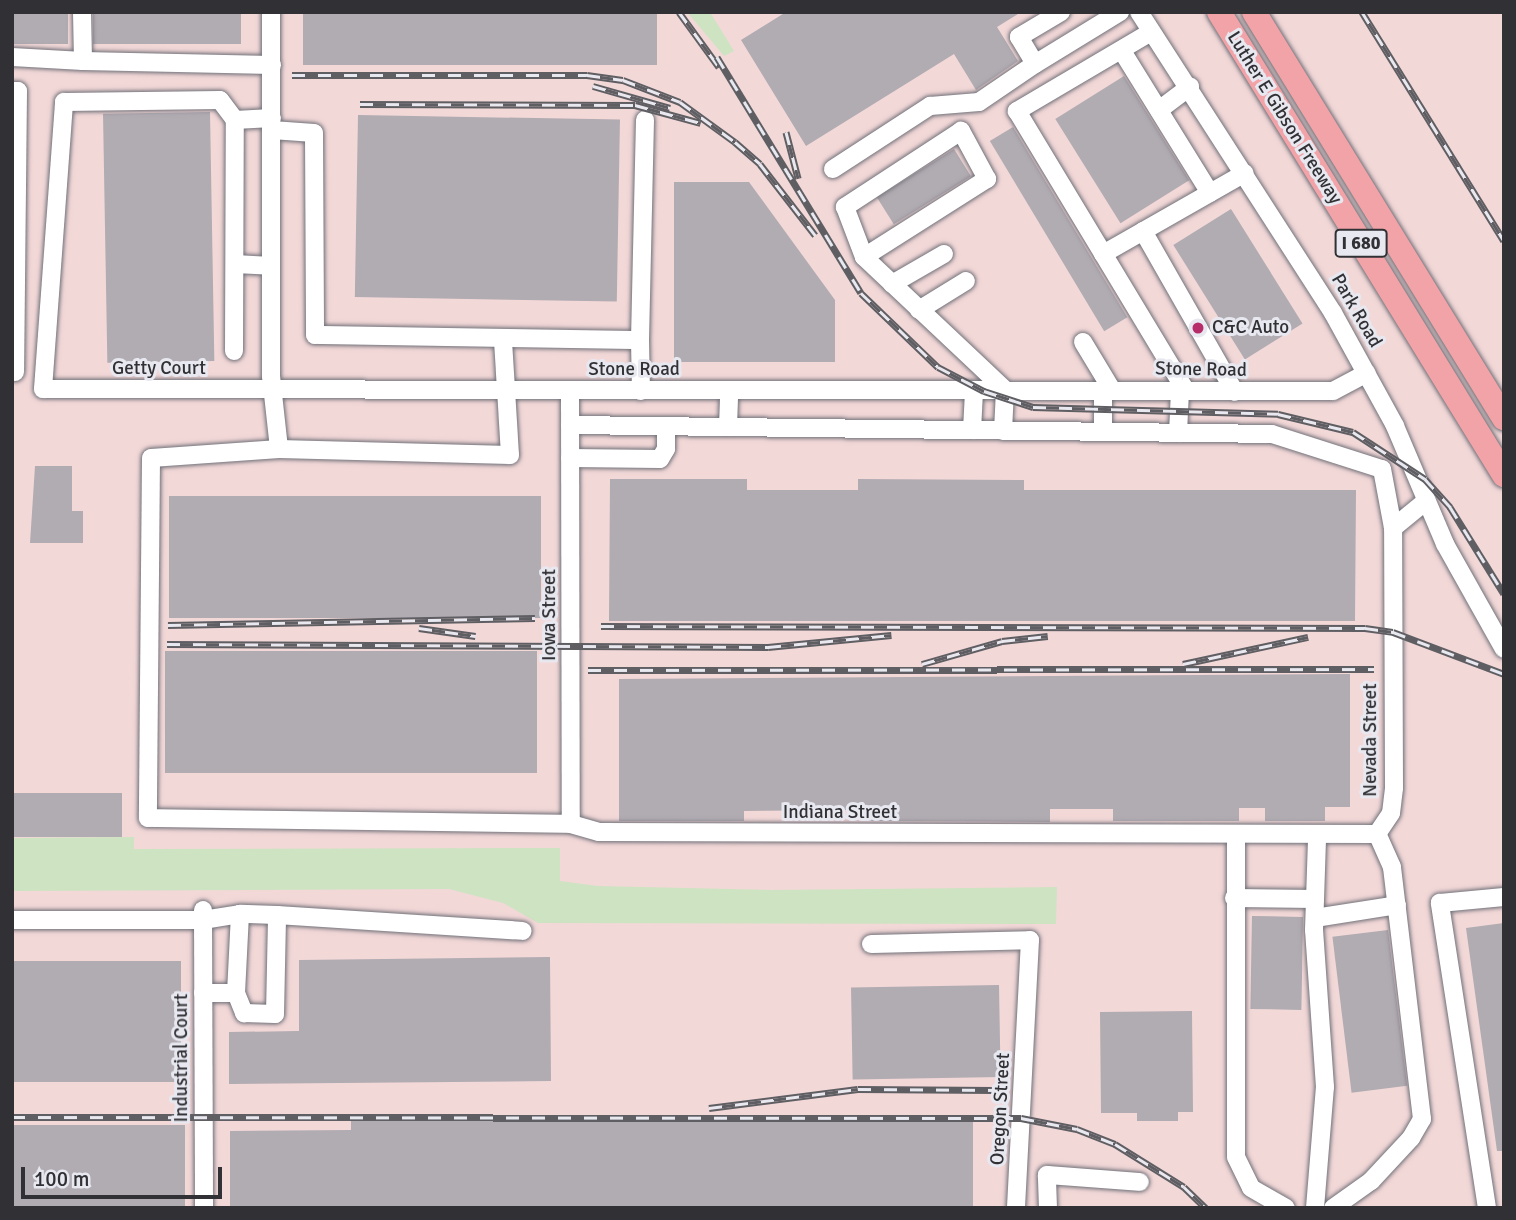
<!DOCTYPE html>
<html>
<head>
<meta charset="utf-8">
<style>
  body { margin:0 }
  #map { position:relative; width:1516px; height:1220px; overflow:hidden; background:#e8e8f1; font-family:Signika,sans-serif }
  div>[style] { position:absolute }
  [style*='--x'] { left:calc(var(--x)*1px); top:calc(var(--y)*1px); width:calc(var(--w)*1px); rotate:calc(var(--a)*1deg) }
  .industrial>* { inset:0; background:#f3d8d8; transform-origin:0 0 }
  .green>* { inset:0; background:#cee3c2 }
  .building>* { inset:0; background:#b1abb2; transform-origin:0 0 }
  .roads { filter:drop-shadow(0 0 2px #707179) drop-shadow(0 0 2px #707179) }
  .minor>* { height:18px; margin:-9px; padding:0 9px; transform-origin:9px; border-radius:9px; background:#fff }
  .highway>* { height:24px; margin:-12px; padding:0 12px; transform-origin:12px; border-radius:12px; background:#f2a3a8 }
  .rail>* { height:7px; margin-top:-3.5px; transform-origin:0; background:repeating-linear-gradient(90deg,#e8e8f1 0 13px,#5e5e63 0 26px); box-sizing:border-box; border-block:2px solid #5e5e63 }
  .dots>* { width:19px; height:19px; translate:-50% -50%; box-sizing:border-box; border:4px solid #e8e8f1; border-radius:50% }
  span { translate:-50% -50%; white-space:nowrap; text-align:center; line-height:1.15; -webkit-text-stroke:6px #e8e8f1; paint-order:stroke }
  .shield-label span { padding:2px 5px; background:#e8e8f1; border:2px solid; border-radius:5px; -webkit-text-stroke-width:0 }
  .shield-label { font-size:18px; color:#313135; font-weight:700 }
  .street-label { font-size:19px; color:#313135 }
  .poi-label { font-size:19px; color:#313135 }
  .left { translate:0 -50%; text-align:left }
  .frame { position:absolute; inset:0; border:14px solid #313135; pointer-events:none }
  .scale { position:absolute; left:21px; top:1167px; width:201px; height:32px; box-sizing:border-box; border:4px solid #313135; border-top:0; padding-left:9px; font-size:21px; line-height:24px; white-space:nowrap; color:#313135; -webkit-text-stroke:5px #e8e8f1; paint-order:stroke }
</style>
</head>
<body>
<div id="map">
  <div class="industrial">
    <i style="left:12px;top:12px;width:1492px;height:1196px"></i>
  </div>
  <div class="green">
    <i style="clip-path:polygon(687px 12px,710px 12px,734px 51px,724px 56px)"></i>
    <i style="clip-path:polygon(134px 837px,134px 849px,560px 848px,560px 881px,598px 886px,771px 890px,1057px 887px,1056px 924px,538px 923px,503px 903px,449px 889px,12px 891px,12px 838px)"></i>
  </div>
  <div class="building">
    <i style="left:12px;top:12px;width:56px;height:32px"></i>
    <i style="left:93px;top:12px;width:148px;height:32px"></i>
    <i style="left:303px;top:12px;width:354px;height:53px"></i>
    <i style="clip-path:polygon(786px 12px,1021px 12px,997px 27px,1018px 61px,976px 90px,954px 54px,806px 146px,741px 40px)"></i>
    <i style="left:1124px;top:76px;width:123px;height:81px;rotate:58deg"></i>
    <i style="left:210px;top:112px;width:249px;height:107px;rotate:89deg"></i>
    <i style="left:358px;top:115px;width:262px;height:182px;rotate:1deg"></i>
    <i style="left:1013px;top:127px;width:222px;height:27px;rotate:59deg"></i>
    <i style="left:954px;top:149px;width:32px;height:91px;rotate:58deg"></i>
    <i style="clip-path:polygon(674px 182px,749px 182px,835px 300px,835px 362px,674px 362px)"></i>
    <i style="left:1231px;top:209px;width:135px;height:68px;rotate:58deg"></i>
    <i style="clip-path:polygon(35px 466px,72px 466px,72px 511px,83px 511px,83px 543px,30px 543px)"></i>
    <i style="clip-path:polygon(610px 479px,747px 479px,747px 490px,858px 490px,858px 479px,1024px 480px,1024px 490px,1356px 490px,1355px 621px,609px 621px)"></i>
    <i style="left:169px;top:496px;width:372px;height:122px"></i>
    <i style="left:165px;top:651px;width:372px;height:122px"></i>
    <i style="clip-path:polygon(1350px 674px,1350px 807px,1325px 807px,1325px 821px,1265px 821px,1265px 808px,1239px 808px,1239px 821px,1113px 821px,1113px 809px,1050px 809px,1050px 822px,866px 821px,866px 810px,744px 811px,744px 821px,619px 821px,619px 679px)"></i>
    <i style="left:122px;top:793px;width:44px;height:110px;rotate:90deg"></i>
    <i style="left:1252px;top:916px;width:51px;height:93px;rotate:1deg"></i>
    <i style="clip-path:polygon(1504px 923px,1504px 1151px,1497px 1151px,1466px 928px)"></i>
    <i style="left:1388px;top:930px;width:157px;height:56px;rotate:83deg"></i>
    <i style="clip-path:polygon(550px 957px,551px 1081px,229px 1084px,229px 1032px,299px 1031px,299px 960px)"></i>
    <i style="left:12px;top:961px;width:169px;height:121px"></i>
    <i style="left:999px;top:985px;width:92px;height:148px;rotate:89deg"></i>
    <i style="clip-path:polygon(1192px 1011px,1193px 1112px,1178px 1112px,1178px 1121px,1137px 1121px,1137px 1113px,1101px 1113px,1100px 1012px)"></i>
    <i style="clip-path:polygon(973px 1118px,973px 1208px,230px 1208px,230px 1131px,351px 1130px,351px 1120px)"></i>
    <i style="left:185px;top:1125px;width:83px;height:173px;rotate:90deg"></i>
  </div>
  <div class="roads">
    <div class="minor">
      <i style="--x:82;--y:12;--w:49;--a:88.8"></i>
      <i style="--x:83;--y:61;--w:189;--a:1.2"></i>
      <i style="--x:271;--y:12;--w:364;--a:90"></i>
      <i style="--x:271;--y:376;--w:73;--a:83.7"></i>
      <i style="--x:279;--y:449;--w:128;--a:176"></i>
      <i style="--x:151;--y:458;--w:360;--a:90.5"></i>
      <i style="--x:148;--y:818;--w:423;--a:0.8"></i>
      <i style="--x:1061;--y:12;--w:49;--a:149.2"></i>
      <i style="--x:1019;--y:37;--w:31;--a:59"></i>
      <i style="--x:1035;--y:64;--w:100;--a:-31.5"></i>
      <i style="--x:1139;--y:12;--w:358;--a:57.2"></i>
      <i style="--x:1333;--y:313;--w:129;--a:61.2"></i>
      <i style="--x:1395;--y:426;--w:128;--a:67"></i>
      <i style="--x:1445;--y:544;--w:120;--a:60.7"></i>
      <i style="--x:1151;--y:32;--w:156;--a:149.5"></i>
      <i style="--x:1017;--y:111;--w:327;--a:58.9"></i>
      <i style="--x:1122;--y:51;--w:167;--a:58.2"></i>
      <i style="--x:12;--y:57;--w:71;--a:3.2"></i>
      <i style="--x:12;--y:91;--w:6;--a:0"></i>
      <i style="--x:18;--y:91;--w:281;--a:90.6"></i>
      <i style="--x:1159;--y:110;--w:39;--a:-37"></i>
      <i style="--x:272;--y:130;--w:42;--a:4.1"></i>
      <i style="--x:314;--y:133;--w:202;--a:89.7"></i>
      <i style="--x:315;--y:335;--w:325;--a:0.9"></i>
      <i style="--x:640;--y:340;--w:220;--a:-88.7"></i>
      <i style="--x:833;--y:169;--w:116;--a:-33"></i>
      <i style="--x:930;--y:106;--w:49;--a:-4.7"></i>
      <i style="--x:979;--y:102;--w:68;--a:-34.2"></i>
      <i style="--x:1143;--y:231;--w:185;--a:60.3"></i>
      <i style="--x:1103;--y:254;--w:163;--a:-29.7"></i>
      <i style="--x:864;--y:257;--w:146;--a:-32.4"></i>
      <i style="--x:987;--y:179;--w:55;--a:-118.4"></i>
      <i style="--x:961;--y:131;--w:139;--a:146.8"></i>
      <i style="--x:845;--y:207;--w:53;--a:69.2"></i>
      <i style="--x:864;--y:257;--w:194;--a:43.3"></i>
      <i style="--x:1005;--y:390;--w:41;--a:92.8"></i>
      <i style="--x:235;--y:264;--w:36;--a:3"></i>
      <i style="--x:892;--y:284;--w:60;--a:-30"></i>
      <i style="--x:919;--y:310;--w:55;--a:-31.7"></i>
      <i style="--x:640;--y:340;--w:51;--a:88.9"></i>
      <i style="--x:1083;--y:342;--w:56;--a:58.9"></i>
      <i style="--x:234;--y:351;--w:231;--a:-89.8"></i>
      <i style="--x:235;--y:120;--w:37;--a:-3"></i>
      <i style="--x:43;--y:389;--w:1290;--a:0.09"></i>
      <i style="--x:1333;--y:391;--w:38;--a:-28"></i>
      <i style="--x:43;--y:389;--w:288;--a:-85.8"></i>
      <i style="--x:64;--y:102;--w:156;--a:-0.7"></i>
      <i style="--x:220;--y:100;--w:25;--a:53"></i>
      <i style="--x:1103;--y:390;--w:42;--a:90"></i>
      <i style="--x:570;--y:391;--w:433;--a:89.9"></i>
      <i style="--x:571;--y:824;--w:29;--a:16"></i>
      <i style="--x:599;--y:832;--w:778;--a:0.15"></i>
      <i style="--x:1377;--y:834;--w:25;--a:-56"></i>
      <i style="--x:1391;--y:813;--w:25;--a:-83"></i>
      <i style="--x:1394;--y:788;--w:260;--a:-90.2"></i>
      <i style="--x:1393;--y:528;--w:43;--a:-39.3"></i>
      <i style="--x:570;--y:425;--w:702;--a:0.73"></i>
      <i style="--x:1272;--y:434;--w:115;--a:17.7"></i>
      <i style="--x:1382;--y:469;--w:60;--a:79.4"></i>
      <i style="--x:728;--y:427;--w:35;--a:-88"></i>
      <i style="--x:972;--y:430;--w:39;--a:-87"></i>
      <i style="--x:1178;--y:433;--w:42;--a:-87.3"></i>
      <i style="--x:279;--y:449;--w:231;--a:1.5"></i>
      <i style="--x:510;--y:455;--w:116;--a:-93.5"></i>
      <i style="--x:570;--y:458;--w:90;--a:0.6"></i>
      <i style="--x:660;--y:459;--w:12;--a:-59"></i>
      <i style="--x:666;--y:449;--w:23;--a:-90"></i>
      <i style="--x:1236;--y:837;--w:320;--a:90"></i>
      <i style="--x:1236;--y:1157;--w:34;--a:64"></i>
      <i style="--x:1251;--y:1188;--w:40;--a:29.7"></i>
      <i style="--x:1234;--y:898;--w:81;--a:0.7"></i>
      <i style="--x:203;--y:910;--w:298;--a:89.8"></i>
      <i style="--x:277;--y:915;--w:246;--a:3.7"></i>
      <i style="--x:1315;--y:918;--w:83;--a:-9"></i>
      <i style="--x:12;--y:920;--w:191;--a:0"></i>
      <i style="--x:203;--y:920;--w:37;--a:-9"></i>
      <i style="--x:240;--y:914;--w:79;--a:92.9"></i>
      <i style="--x:236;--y:993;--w:33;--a:180"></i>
      <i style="--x:871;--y:944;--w:159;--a:-1.4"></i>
      <i style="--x:1030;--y:940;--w:268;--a:93"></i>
      <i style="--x:236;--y:993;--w:22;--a:68"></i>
      <i style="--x:244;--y:1013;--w:31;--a:2"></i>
      <i style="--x:275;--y:1014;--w:99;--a:-88.8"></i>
      <i style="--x:277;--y:915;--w:37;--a:-178"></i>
      <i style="--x:1048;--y:1208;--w:33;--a:-92"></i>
      <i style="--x:1047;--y:1175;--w:93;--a:4.3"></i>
      <i style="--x:1315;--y:1208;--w:121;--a:-85.3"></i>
      <i style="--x:1325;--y:1087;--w:157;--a:-94"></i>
      <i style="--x:1314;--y:930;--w:92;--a:-88.1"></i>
      <i style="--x:1333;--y:1208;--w:47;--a:-35.4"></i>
      <i style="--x:1371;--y:1181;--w:59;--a:-47.1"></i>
      <i style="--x:1411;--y:1138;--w:22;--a:-60"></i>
      <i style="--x:1422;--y:1119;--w:254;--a:-96.8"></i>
      <i style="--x:1392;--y:867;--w:36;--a:-114"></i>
      <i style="--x:1487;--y:1208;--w:309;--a:-98.8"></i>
      <i style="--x:1440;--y:903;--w:64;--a:-5.4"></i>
    </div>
    <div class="highway">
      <i style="--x:1219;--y:12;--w:544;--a:58.39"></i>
      <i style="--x:1254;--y:12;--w:477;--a:58.4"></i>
    </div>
  </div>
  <div class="rail">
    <i style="--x:679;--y:12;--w:68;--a:54"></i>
    <i style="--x:1362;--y:12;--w:269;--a:58.2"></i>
    <i style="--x:717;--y:57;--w:276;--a:58.6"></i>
    <i style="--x:861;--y:293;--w:107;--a:43.9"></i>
    <i style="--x:938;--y:367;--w:52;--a:27.6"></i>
    <i style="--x:984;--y:391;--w:52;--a:18.1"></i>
    <i style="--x:1033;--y:407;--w:245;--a:1.6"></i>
    <i style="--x:1278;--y:414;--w:77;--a:13.5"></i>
    <i style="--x:1353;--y:432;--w:86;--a:33.1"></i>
    <i style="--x:1425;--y:479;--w:38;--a:48"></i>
    <i style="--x:1450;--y:507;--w:102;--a:58.2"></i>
    <i style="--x:292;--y:75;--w:295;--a:0"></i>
    <i style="--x:587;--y:75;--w:36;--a:8"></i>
    <i style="--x:623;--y:80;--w:61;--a:21.1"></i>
    <i style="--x:680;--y:102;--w:68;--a:36"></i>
    <i style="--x:735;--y:142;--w:33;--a:41"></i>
    <i style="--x:760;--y:164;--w:90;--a:52.2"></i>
    <i style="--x:593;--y:86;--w:80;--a:15.9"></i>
    <i style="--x:360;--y:104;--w:275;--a:0.2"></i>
    <i style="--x:635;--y:105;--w:68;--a:15.3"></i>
    <i style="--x:786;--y:132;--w:48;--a:75.4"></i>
    <i style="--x:168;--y:625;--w:367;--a:-1.1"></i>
    <i style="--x:601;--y:626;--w:764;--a:0.15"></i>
    <i style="--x:1365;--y:628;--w:28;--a:8"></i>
    <i style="--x:1393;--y:632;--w:119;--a:20.7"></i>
    <i style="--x:419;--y:628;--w:57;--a:8.1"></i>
    <i style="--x:167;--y:644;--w:601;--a:0.29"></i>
    <i style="--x:768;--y:647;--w:124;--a:-5.6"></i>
    <i style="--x:922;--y:664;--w:83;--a:-16"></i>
    <i style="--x:1002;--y:641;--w:46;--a:-6.2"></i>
    <i style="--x:1183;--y:664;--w:128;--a:-12.2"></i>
    <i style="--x:588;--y:670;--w:786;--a:-0.07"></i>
    <i style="--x:709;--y:1108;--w:150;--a:-7.3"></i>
    <i style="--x:858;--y:1089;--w:137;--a:0.4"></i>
    <i style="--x:12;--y:1117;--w:1009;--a:0.06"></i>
    <i style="--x:1021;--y:1118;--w:57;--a:11.1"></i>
    <i style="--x:1077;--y:1129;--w:41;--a:21.5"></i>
    <i style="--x:1115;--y:1144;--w:81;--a:31.9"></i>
    <i style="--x:1184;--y:1187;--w:30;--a:44"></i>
  </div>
  <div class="dots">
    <i style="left:1198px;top:328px;background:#b72d6a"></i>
  </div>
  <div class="shield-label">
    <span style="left:1361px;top:243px">I 680</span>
  </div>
  <div class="street-label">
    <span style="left:1284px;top:118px;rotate:58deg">Luther E Gibson Freeway</span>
    <span style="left:1356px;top:311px;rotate:60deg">Park Road</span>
    <span style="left:159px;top:369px">Getty Court</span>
    <span style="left:634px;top:370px">Stone Road</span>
    <span style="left:1201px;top:370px;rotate:1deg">Stone Road</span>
    <span style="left:550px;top:615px;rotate:-90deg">Iowa Street</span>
    <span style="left:1371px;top:740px;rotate:-90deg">Nevada Street</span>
    <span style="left:840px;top:813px">Indiana Street</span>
    <span style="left:182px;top:1058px;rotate:-90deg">Industrial Court</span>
    <span style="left:1001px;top:1109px;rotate:-87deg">Oregon Street</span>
  </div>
  <div class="poi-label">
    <span class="left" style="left:1212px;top:328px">C&amp;C Auto</span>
  </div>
  <div class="frame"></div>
  <div class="scale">100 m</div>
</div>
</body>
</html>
